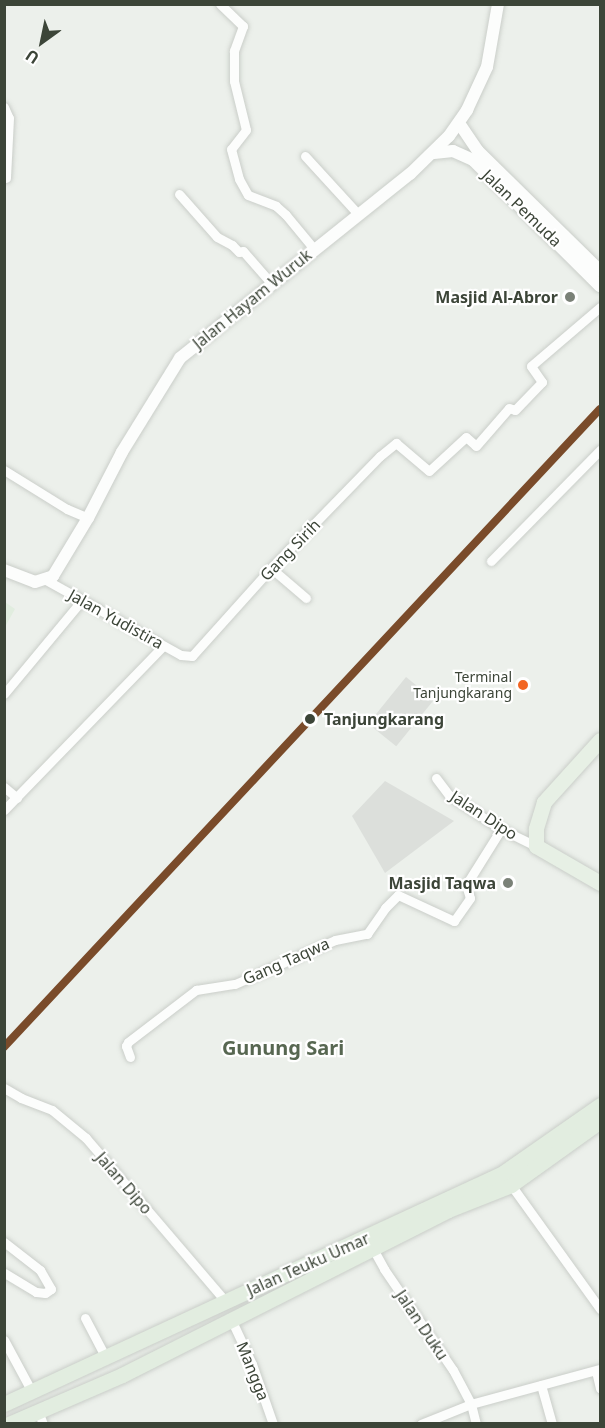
<!DOCTYPE html>
<html>
<head>
<meta charset="utf-8">
<style>
  body { margin:0 }
  #map { position:relative; width:605px; height:1428px; overflow:hidden; background:#ecf0eb; font-family:"Noto Sans",sans-serif }
  div>[style] { position:absolute }
  [style*='--x'] { left:calc(var(--x)*1px); top:calc(var(--y)*1px); width:calc(var(--w)*1px); rotate:calc(var(--a)*1deg) }
  .education>* { inset:0; background:#e1eddf }
  .parking>* { inset:0; background:#dcdfdb; transform-origin:0 0 }
  .roads { filter:drop-shadow(0 0 2px #cacec9) drop-shadow(0 0 2px #cacec9) }
  .minor>* { height:9px; margin:-4.5px; padding:0 4.5px; transform-origin:4.5px; border-radius:4.5px; background:#fcfdfc }
  .tertiary>* { height:12px; margin:-6px; padding:0 6px; transform-origin:6px; border-radius:6px; background:#fcfdfc }
  .primary>* { height:15px; margin:-7.5px; padding:0 7.5px; transform-origin:7.5px; border-radius:7.5px; background:#e7f0e5 }
  .trunk>* { height:15px; margin:-7.5px; padding:0 7.5px; transform-origin:7.5px; border-radius:7.5px; background:#e2ede0 }
  .rail-1>* { height:8px; margin:-4px; padding:0 4px; transform-origin:4px; border-radius:4px; background:#7a4b2a }
  .dots>* { width:16px; height:16px; translate:-50% -50%; box-sizing:border-box; border:3px solid #fff; border-radius:50% }
  span { translate:-50% -50%; white-space:nowrap; text-align:center; line-height:1.15; -webkit-text-stroke:4.5px #fff; paint-order:stroke }
  .bus-label { font-size:14px; color:#3c4538 }
  .right { translate:-100% -50%; text-align:right }
  .street-label { font-size:16px; color:#3c4538 }
  .poi-label { font-size:16px; color:#3c4538; font-weight:700 }
  .stop-label { font-size:16px; color:#3c4538; font-weight:700 }
  .left { translate:0 -50%; text-align:left }
  .quarter-label { font-size:20px; color:#576751; font-weight:700 }
  .frame { position:absolute; inset:0; border:6px solid #3c4538; pointer-events:none }
  .north { position:absolute; left:12px; top:12px; width:60px; height:60px; -webkit-text-stroke:4px #fff; paint-order:stroke; rotate:213deg; font-size:16px; font-weight:700; line-height:24px; text-align:center; color:#3c4538 }
  .north::after { content:''; display:block; margin:auto; width:21px; height:27px; background:#3c4538; clip-path:polygon(50% 0,100% 100%,50% 72%,0 100%) }
</style>
</head>
<body>
<div id="map">
  <div class="education">
    <i style="clip-path:polygon(5px 602px,15px 609px,5px 627px)"></i>
  </div>
  <div class="parking">
    <i style="left:406px;top:677px;width:36px;height:60px;rotate:39deg"></i>
    <i style="clip-path:polygon(385px 781px,454px 821px,385px 873px,352px 816px)"></i>
  </div>
  <div class="roads">
    <div class="minor">
      <i style="--x:220;--y:4;--w:32;--a:44"></i>
      <i style="--x:243;--y:26;--w:27;--a:110"></i>
      <i style="--x:234;--y:51;--w:30;--a:90"></i>
      <i style="--x:234;--y:81;--w:50;--a:76.2"></i>
      <i style="--x:246;--y:130;--w:24;--a:128"></i>
      <i style="--x:231;--y:149;--w:31;--a:75"></i>
      <i style="--x:239;--y:179;--w:18;--a:61"></i>
      <i style="--x:248;--y:195;--w:30;--a:21"></i>
      <i style="--x:276;--y:206;--w:13;--a:42"></i>
      <i style="--x:286;--y:215;--w:44;--a:50.5"></i>
      <i style="--x:4;--y:107;--w:12;--a:66"></i>
      <i style="--x:9;--y:118;--w:60;--a:92.9"></i>
      <i style="--x:305;--y:156;--w:79;--a:47.6"></i>
      <i style="--x:179;--y:194;--w:57;--a:48.5"></i>
      <i style="--x:217;--y:237;--w:17;--a:28"></i>
      <i style="--x:232;--y:245;--w:10;--a:45"></i>
      <i style="--x:239;--y:252;--w:4;--a:-14"></i>
      <i style="--x:243;--y:251;--w:43;--a:48.8"></i>
      <i style="--x:4;--y:470;--w:74;--a:31.8"></i>
      <i style="--x:67;--y:509;--w:23;--a:23"></i>
      <i style="--x:491;--y:561;--w:156;--a:-45.5"></i>
      <i style="--x:271;--y:568;--w:46;--a:40.6"></i>
      <i style="--x:46;--y:580;--w:154;--a:29.1"></i>
      <i style="--x:181;--y:655;--w:11;--a:5"></i>
      <i style="--x:192;--y:656;--w:118;--a:-48.1"></i>
      <i style="--x:271;--y:568;--w:156;--a:-45.8"></i>
      <i style="--x:380;--y:456;--w:21;--a:-39"></i>
      <i style="--x:396;--y:443;--w:43;--a:40.3"></i>
      <i style="--x:429;--y:471;--w:50;--a:-42.6"></i>
      <i style="--x:466;--y:437;--w:13;--a:42"></i>
      <i style="--x:476;--y:446;--w:50;--a:-49"></i>
      <i style="--x:509;--y:408;--w:6;--a:18"></i>
      <i style="--x:515;--y:410;--w:39;--a:-46"></i>
      <i style="--x:542;--y:382;--w:19;--a:-125"></i>
      <i style="--x:531;--y:366;--w:91;--a:-40.5"></i>
      <i style="--x:4;--y:694;--w:122;--a:-50.3"></i>
      <i style="--x:436;--y:778;--w:21;--a:53"></i>
      <i style="--x:449;--y:795;--w:62;--a:33.2"></i>
      <i style="--x:501;--y:829;--w:39;--a:26"></i>
      <i style="--x:4;--y:787;--w:17;--a:40"></i>
      <i style="--x:4;--y:810;--w:228;--a:-45.9"></i>
      <i style="--x:130;--y:1057;--w:12;--a:-110"></i>
      <i style="--x:126;--y:1046;--w:4;--a:-63"></i>
      <i style="--x:128;--y:1042;--w:86;--a:-37.4"></i>
      <i style="--x:196;--y:990;--w:39;--a:-9"></i>
      <i style="--x:235;--y:984;--w:109;--a:-23.7"></i>
      <i style="--x:335;--y:940;--w:33;--a:-11"></i>
      <i style="--x:367;--y:934;--w:32;--a:-55"></i>
      <i style="--x:385;--y:908;--w:18;--a:-45"></i>
      <i style="--x:398;--y:895;--w:62;--a:24.9"></i>
      <i style="--x:454;--y:921;--w:28;--a:-55"></i>
      <i style="--x:470;--y:898;--w:14;--a:-107"></i>
      <i style="--x:466;--y:885;--w:66;--a:-58"></i>
      <i style="--x:4;--y:1088;--w:20;--a:30"></i>
      <i style="--x:21;--y:1098;--w:33;--a:21"></i>
      <i style="--x:52;--y:1110;--w:44;--a:39.5"></i>
      <i style="--x:86;--y:1138;--w:214;--a:49.5"></i>
      <i style="--x:511;--y:1185;--w:153;--a:54.3"></i>
      <i style="--x:4;--y:1242;--w:46;--a:37.9"></i>
      <i style="--x:40;--y:1270;--w:22;--a:60"></i>
      <i style="--x:51;--y:1289;--w:7;--a:146"></i>
      <i style="--x:45;--y:1293;--w:9;--a:-174"></i>
      <i style="--x:36;--y:1292;--w:37;--a:-149"></i>
      <i style="--x:372;--y:1247;--w:25;--a:61"></i>
      <i style="--x:384;--y:1269;--w:122;--a:55.7"></i>
      <i style="--x:453;--y:1370;--w:38;--a:62"></i>
      <i style="--x:471;--y:1404;--w:21;--a:76"></i>
      <i style="--x:85;--y:1318;--w:45;--a:62.3"></i>
      <i style="--x:231;--y:1319;--w:50;--a:65"></i>
      <i style="--x:252;--y:1364;--w:64;--a:70.7"></i>
      <i style="--x:4;--y:1340;--w:59;--a:61.7"></i>
      <i style="--x:596;--y:1371;--w:18;--a:77"></i>
      <i style="--x:541;--y:1385;--w:41;--a:74.2"></i>
      <i style="--x:38;--y:1411;--w:14;--a:69"></i>
      <i style="--x:421;--y:1424;--w:54;--a:-21.8"></i>
      <i style="--x:471;--y:1404;--w:134;--a:-15.2"></i>
    </div>
    <div class="tertiary">
      <i style="--x:459;--y:123;--w:34;--a:56"></i>
      <i style="--x:478;--y:151;--w:171;--a:44.5"></i>
      <i style="--x:434;--y:153;--w:19;--a:-6"></i>
      <i style="--x:453;--y:151;--w:22;--a:24"></i>
      <i style="--x:473;--y:160;--w:179;--a:44.8"></i>
      <i style="--x:4;--y:570;--w:33;--a:21"></i>
      <i style="--x:35;--y:582;--w:19;--a:-18"></i>
      <i style="--x:53;--y:576;--w:68;--a:-58.9"></i>
      <i style="--x:88;--y:518;--w:74;--a:-62.7"></i>
      <i style="--x:122;--y:452;--w:110;--a:-58.3"></i>
      <i style="--x:180;--y:358;--w:295;--a:-38.7"></i>
      <i style="--x:410;--y:174;--w:54;--a:-44.3"></i>
      <i style="--x:449;--y:136;--w:32;--a:-55"></i>
      <i style="--x:467;--y:110;--w:47;--a:-65.1"></i>
      <i style="--x:487;--y:67;--w:64;--a:-80.1"></i>
    </div>
    <div class="primary">
      <i style="--x:600;--y:740;--w:84;--a:132.1"></i>
      <i style="--x:544;--y:802;--w:28;--a:107"></i>
      <i style="--x:536;--y:829;--w:17;--a:90"></i>
      <i style="--x:536;--y:846;--w:74;--a:30"></i>
    </div>
    <div class="trunk">
      <i style="--x:4;--y:1404;--w:550;--a:-24.84"></i>
      <i style="--x:503;--y:1173;--w:118;--a:-35"></i>
      <i style="--x:9;--y:1424;--w:123;--a:-23.4"></i>
      <i style="--x:122;--y:1375;--w:365;--a:-26.8"></i>
      <i style="--x:448;--y:1210;--w:68;--a:-21.6"></i>
      <i style="--x:511;--y:1185;--w:110;--a:-35.7"></i>
    </div>
  </div>
  <div class="rail-1">
    <i style="--x:4;--y:1047;--w:873;--a:-46.95"></i>
  </div>
  <div class="dots">
    <i style="left:570px;top:297px;background:#7a8177"></i>
    <i style="left:523px;top:685px;background:#f26522"></i>
    <i style="left:310px;top:719px;background:#3c4538"></i>
    <i style="left:508px;top:883px;background:#7a8177"></i>
  </div>
  <div class="bus-label">
    <span class="right" style="left:512px;top:685px">Terminal<br>Tanjungkarang</span>
  </div>
  <div class="street-label">
    <span style="left:522px;top:208px;rotate:44deg">Jalan Pemuda</span>
    <span style="left:252px;top:299px;rotate:-39deg">Jalan Hayam Wuruk</span>
    <span style="left:290px;top:550px;rotate:-46deg">Gang Sirih</span>
    <span style="left:116px;top:619px;rotate:29deg">Jalan Yudistira</span>
    <span style="left:484px;top:815px;rotate:33deg">Jalan Dipo</span>
    <span style="left:286px;top:961px;rotate:-24deg">Gang Taqwa</span>
    <span style="left:124px;top:1183px;rotate:49deg">Jalan Dipo</span>
    <span style="left:308px;top:1264px;rotate:-24deg">Jalan Teuku Umar</span>
    <span style="left:422px;top:1325px;rotate:56deg">Jalan Duku</span>
    <span style="left:253px;top:1371px;rotate:68deg">Mangga</span>
  </div>
  <div class="poi-label">
    <span class="right" style="left:558px;top:297px">Masjid Al-Abror</span>
    <span class="right" style="left:496px;top:883px">Masjid Taqwa</span>
  </div>
  <div class="stop-label">
    <span class="left" style="left:324px;top:719px">Tanjungkarang</span>
  </div>
  <div class="quarter-label">
    <span style="left:283px;top:1047px">Gunung Sari</span>
  </div>
  <div class="frame"></div>
  <div class="north">U</div>
</div>
</body>
</html>
